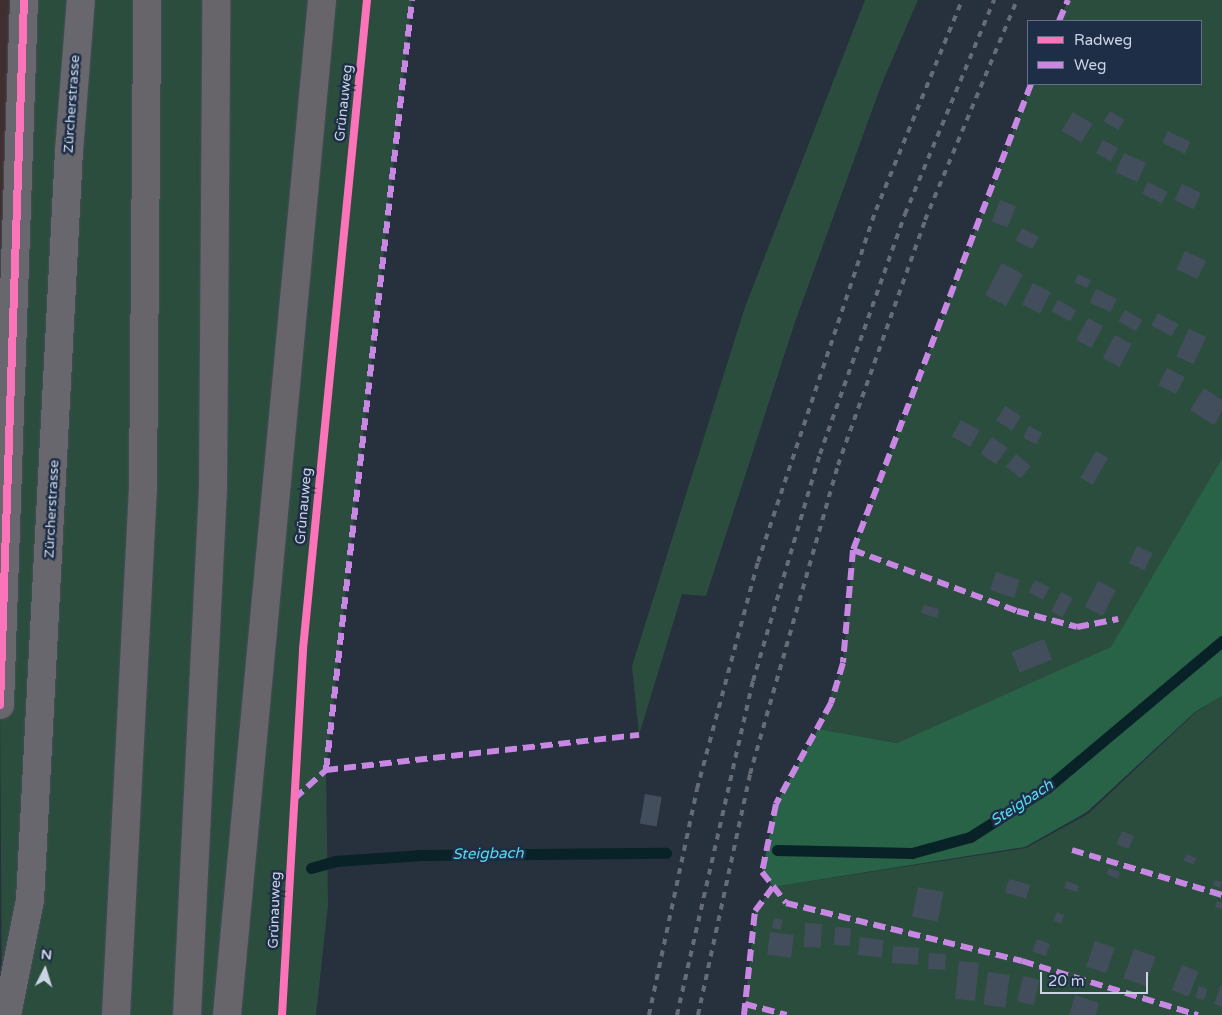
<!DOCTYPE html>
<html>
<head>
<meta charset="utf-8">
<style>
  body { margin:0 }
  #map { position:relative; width:1222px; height:1015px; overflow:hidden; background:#27303d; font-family:"Varela Round",sans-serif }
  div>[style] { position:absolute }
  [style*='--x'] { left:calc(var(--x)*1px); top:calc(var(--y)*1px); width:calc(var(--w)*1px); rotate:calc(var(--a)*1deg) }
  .industrial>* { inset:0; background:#402f30 }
  .green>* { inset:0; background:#2b4d3d }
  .forest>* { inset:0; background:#286247 }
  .stream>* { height:11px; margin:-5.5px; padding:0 5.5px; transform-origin:5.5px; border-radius:5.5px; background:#082228 }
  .building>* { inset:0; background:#434e5d; transform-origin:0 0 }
  .roads { filter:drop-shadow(0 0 1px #464d59) drop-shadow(0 0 1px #464d59) }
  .primary>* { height:28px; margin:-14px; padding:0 14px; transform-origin:14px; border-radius:14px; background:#68676e }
  .motorway>* { height:28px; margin:-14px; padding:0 14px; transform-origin:14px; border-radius:14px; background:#68656a }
  .rail>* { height:4px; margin-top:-2px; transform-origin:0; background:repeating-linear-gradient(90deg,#656c76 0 6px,transparent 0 12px) }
  .quiet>* { height:6px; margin-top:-3px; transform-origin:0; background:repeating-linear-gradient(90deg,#c787e3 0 12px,transparent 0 18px) }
  .cycleway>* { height:8px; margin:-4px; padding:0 4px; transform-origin:4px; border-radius:4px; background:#fb73b8 }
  span { translate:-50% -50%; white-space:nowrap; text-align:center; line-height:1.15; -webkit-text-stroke:5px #1e2e46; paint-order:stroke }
  .street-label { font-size:14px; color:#cad4e4 }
  .water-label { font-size:15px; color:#57daef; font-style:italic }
  .legend { position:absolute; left:1027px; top:20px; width:175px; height:65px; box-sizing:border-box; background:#1e2e46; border:1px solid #637085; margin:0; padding:6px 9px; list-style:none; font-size:15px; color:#cad4e4 }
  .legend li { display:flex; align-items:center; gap:10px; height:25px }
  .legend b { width:25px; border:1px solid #637085 }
  .north { position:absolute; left:20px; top:945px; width:50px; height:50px; -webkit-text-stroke:4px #1e2e46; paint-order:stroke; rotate:5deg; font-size:14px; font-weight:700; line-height:20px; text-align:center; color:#cad4e4 }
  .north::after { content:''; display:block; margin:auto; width:18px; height:22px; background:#cad4e4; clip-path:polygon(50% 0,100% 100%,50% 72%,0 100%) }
  .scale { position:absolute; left:1040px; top:972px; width:108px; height:22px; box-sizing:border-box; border:2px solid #cad4e4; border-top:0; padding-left:6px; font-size:15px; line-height:18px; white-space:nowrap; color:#cad4e4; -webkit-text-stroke:4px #1e2e46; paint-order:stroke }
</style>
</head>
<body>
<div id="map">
  <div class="industrial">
    <i style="clip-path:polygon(0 0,24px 0,0 705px)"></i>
  </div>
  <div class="green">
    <i style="clip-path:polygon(24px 0,412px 0,326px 770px,328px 904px,316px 1015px,2px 1015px,0 705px)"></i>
    <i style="clip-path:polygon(865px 0,918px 0,882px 83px,795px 322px,706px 596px,682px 594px,639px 735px,632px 666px,745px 307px)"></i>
    <i style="clip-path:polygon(1068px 0,1222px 0,1222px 458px,1112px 647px,897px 743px,818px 729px,843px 663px,853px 550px,1031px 84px,1201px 84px,1201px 21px,1059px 21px)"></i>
    <i style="clip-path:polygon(1222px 696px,1222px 1015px,744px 1015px,755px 911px,773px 887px,1026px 848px,1088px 814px,1196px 712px)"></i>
  </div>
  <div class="forest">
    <i style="clip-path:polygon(1222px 458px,1222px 696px,1195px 712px,1087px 812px,1025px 847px,773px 887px,762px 872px,776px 804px,818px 729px,897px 743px,1111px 647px)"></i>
  </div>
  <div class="stream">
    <i style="--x:777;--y:850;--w:135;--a:1.3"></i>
    <i style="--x:912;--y:853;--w:60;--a:-15.4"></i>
    <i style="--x:970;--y:837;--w:91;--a:-32.5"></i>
    <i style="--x:1047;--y:788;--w:229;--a:-40"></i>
    <i style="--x:311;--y:868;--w:25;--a:-16"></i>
    <i style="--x:335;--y:861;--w:87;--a:-3.9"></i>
    <i style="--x:422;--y:855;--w:244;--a:-0.5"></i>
  </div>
  <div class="building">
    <i style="left:1110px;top:111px;width:17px;height:12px;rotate:31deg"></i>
    <i style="left:1073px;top:112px;width:23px;height:22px;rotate:31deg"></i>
    <i style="left:1168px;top:131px;width:25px;height:13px;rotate:26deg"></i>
    <i style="left:1103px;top:140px;width:17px;height:15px;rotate:28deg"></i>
    <i style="left:1124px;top:153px;width:24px;height:21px;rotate:24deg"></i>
    <i style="left:1148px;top:182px;width:22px;height:13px;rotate:27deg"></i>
    <i style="left:1182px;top:184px;width:21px;height:18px;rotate:25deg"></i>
    <i style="left:1000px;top:200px;width:17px;height:23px;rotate:21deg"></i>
    <i style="left:1022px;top:228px;width:19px;height:14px;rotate:28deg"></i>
    <i style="left:1185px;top:251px;width:23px;height:20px;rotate:25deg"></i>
    <i style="left:1002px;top:263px;width:24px;height:36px;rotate:28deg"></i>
    <i style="left:1078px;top:274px;width:14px;height:9px;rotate:25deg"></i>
    <i style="left:1033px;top:283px;width:20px;height:24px;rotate:27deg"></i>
    <i style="left:1096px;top:289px;width:23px;height:15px;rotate:25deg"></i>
    <i style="left:1058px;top:300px;width:21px;height:13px;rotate:29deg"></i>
    <i style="left:1125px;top:310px;width:20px;height:13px;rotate:30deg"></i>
    <i style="left:1158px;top:313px;width:23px;height:14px;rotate:29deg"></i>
    <i style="left:1088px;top:318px;width:17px;height:25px;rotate:28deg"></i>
    <i style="left:1189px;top:329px;width:19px;height:30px;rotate:25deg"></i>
    <i style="left:1115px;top:335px;width:19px;height:26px;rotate:28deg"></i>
    <i style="left:1167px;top:368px;width:20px;height:19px;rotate:27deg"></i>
    <i style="clip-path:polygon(1204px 388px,1222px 400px,1222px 411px,1214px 425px,1190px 410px)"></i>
    <i style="left:1005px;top:406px;width:19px;height:17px;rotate:32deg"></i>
    <i style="left:961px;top:420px;width:21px;height:19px;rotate:29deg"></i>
    <i style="left:1029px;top:426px;width:15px;height:13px;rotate:28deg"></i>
    <i style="left:992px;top:437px;width:19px;height:20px;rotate:35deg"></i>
    <i style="left:1096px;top:451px;width:14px;height:31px;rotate:30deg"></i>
    <i style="left:1016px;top:454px;width:19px;height:16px;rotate:39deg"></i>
    <i style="left:1137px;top:546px;width:17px;height:19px;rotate:25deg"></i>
    <i style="left:996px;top:572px;width:25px;height:19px;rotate:18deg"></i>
    <i style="left:1035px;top:580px;width:16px;height:14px;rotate:27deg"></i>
    <i style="left:1098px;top:581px;width:20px;height:29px;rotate:27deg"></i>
    <i style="left:1061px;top:592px;width:13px;height:22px;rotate:27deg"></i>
    <i style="clip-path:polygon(924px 605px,939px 609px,937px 618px,921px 613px)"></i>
    <i style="left:1044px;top:639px;width:22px;height:35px;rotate:68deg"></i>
    <i style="left:645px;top:794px;width:17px;height:30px;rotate:10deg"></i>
    <i style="left:1122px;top:831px;width:13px;height:14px;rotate:23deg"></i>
    <i style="left:1186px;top:854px;width:11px;height:7px;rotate:22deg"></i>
    <i style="left:1109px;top:868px;width:12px;height:7px;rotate:20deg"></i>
    <i style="left:1009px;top:879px;width:22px;height:14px;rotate:16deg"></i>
    <i style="clip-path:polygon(1214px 880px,1222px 882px,1220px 888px,1213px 885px)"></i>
    <i style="clip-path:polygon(1067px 881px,1079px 886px,1077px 892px,1064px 888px)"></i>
    <i style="left:918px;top:887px;width:26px;height:30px;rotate:11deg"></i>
    <i style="clip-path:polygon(1217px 901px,1222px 903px,1222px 909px,1215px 907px)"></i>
    <i style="left:1057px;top:912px;width:8px;height:9px;rotate:23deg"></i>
    <i style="left:774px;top:918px;width:9px;height:10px;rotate:13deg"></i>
    <i style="left:805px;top:923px;width:17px;height:24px;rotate:3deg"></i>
    <i style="left:835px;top:927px;width:16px;height:18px;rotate:4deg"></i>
    <i style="left:770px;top:932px;width:24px;height:23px;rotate:7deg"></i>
    <i style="left:860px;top:937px;width:24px;height:18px;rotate:7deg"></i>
    <i style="left:1037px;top:939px;width:14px;height:13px;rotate:21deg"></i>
    <i style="left:1095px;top:941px;width:21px;height:27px;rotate:19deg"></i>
    <i style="left:893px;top:946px;width:26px;height:17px;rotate:4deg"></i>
    <i style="left:1134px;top:949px;width:23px;height:31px;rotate:20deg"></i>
    <i style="left:929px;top:953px;width:17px;height:16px;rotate:3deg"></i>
    <i style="left:959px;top:961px;width:20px;height:38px;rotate:6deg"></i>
    <i style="left:1182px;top:965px;width:18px;height:27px;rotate:22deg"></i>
    <i style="left:988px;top:972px;width:22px;height:33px;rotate:8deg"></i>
    <i style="left:1023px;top:976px;width:17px;height:26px;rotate:13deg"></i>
    <i style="clip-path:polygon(1221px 985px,1222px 986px,1222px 1007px,1214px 1004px)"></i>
    <i style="left:1199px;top:986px;width:9px;height:12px;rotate:18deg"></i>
    <i style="clip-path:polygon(1075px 995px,1099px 1003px,1096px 1015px,1069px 1015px)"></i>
  </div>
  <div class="roads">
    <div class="primary">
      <i style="--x:0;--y:705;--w:705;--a:-88.05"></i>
      <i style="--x:7;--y:1015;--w:117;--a:-78.7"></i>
      <i style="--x:30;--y:900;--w:750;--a:-87.02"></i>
      <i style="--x:69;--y:151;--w:151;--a:-85.5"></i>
    </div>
    <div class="motorway">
      <i style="--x:116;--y:1015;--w:529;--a:-87.07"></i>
      <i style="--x:143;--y:487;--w:487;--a:-89.5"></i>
      <i style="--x:187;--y:1015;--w:527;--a:-87.17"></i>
      <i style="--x:213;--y:489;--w:489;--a:-89.6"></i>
      <i style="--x:227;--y:1015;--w:1019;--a:-84.65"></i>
    </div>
  </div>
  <div class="rail">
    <i style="--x:649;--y:1015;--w:231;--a:-78"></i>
    <i style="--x:697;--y:789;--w:235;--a:-75"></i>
    <i style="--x:758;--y:562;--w:371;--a:-71.5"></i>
    <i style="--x:876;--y:210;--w:227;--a:-67.7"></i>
    <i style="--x:677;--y:1015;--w:343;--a:-77.2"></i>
    <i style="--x:753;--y:681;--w:237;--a:-73.6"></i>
    <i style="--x:820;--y:454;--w:255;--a:-70.5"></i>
    <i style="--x:905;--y:214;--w:232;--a:-67.4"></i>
    <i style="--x:698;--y:1015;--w:247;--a:-77.8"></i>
    <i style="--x:750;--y:774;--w:321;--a:-74.1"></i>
    <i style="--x:838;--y:465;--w:260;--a:-70.4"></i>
    <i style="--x:925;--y:220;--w:238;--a:-67.3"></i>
  </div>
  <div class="quiet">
    <i style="--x:1059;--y:21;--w:23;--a:-67"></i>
    <i style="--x:1031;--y:84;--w:499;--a:110.9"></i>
    <i style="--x:853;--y:550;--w:113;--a:95.1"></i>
    <i style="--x:843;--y:663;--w:42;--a:106.7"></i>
    <i style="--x:831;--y:703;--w:115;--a:118.6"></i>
    <i style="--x:776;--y:804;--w:69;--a:101.6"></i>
    <i style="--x:762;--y:872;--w:39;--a:52"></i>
    <i style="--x:786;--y:903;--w:243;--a:13.8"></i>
    <i style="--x:1022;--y:961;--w:184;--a:17.1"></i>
    <i style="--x:853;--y:550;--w:175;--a:20.4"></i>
    <i style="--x:1017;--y:611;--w:62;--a:14.9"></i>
    <i style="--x:1077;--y:627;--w:42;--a:-11"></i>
    <i style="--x:326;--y:770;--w:775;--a:-83.63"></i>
    <i style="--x:294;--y:799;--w:43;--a:-42.2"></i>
    <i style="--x:326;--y:770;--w:315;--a:-6.4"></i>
    <i style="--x:1072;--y:850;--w:157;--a:16.7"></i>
    <i style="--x:745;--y:1004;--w:43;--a:14.7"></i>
    <i style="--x:744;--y:1015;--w:105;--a:-84"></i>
    <i style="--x:755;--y:911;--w:30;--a:-53"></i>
  </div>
  <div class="cycleway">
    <i style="--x:0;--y:705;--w:705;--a:-88.05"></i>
    <i style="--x:282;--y:1015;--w:367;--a:-86.7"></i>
    <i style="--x:303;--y:649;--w:652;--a:-84.37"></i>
  </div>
  <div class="street-label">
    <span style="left:344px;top:103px;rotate:-84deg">Grünauweg</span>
    <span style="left:72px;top:104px;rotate:-86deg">Zürcherstrasse</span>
    <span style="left:304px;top:506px;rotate:-85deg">Grünauweg</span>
    <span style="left:52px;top:509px;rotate:-87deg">Zürcherstrasse</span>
    <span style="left:275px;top:910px;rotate:-88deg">Grünauweg</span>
  </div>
  <div class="water-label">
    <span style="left:1022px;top:803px;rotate:-33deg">Steigbach</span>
    <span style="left:488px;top:854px;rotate:-1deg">Steigbach</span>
  </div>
  <ul class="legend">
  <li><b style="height:6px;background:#fb73b8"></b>Radweg</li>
  <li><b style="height:6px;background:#c787e3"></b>Weg</li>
  </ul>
  <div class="north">N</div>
  <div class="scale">20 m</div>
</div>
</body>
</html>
